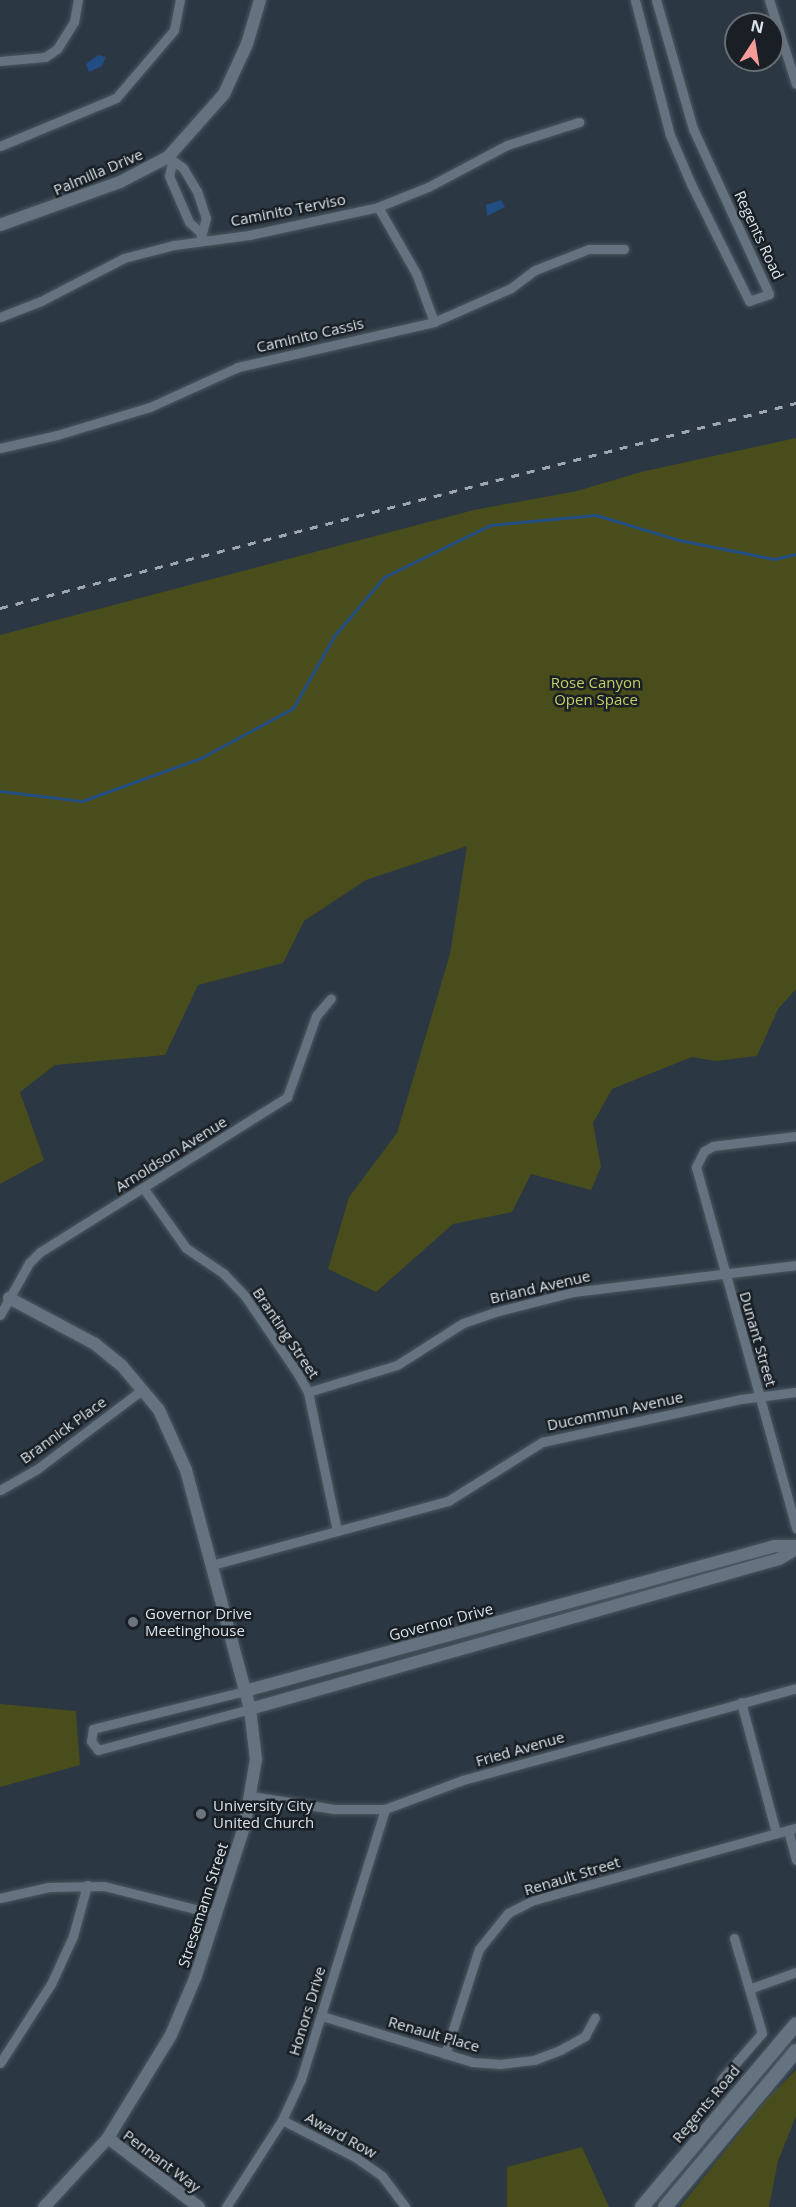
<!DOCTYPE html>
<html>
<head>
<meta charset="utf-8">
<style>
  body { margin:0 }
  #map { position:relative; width:796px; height:2207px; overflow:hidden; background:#2b3843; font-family:"Open Sans",sans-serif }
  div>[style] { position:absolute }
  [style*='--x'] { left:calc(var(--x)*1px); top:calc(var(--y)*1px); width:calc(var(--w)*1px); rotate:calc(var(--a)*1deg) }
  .green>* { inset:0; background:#484d1b }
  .water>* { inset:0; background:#224d83 }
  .stream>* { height:3px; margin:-1.5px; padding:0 1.5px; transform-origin:1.5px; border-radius:1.5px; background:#224d83 }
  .roads { filter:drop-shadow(0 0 2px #4b5660) drop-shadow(0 0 2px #4b5660) }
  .minor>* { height:9px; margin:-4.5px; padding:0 4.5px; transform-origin:4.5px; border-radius:4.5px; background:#657380 }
  .tertiary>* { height:12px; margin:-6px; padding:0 6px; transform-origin:6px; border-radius:6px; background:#657380 }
  .secondary>* { height:14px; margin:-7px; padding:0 7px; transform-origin:7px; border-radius:7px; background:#657380 }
  .rail>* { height:3px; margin-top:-1.5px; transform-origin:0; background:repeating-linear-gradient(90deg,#9ea7b0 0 8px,transparent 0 16px) }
  .dots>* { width:16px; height:16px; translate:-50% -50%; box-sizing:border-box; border:3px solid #191f24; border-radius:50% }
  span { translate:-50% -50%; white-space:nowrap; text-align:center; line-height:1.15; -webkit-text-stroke:5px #191f24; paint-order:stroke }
  .street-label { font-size:15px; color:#dae2ea }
  .park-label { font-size:15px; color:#c3ce64 }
  .poi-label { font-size:15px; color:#dae2ea }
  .left { translate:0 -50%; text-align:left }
  .north { position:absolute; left:724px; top:12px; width:60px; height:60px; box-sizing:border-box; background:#191f24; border:2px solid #666d73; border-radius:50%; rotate:12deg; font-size:16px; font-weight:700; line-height:24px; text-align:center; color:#dae2ea }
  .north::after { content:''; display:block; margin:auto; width:21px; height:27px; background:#f59b98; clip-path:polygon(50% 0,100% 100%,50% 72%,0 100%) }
</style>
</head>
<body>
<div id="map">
  <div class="green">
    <i style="clip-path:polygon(796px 438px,796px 989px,778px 1009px,757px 1056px,715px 1061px,692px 1057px,612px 1089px,593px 1123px,601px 1167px,591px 1190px,531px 1174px,512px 1212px,453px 1224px,376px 1292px,328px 1269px,349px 1197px,397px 1133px,450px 954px,467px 846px,366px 880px,304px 921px,283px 963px,198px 985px,165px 1055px,55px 1065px,20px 1092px,44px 1160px,0 1184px,0 635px,474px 510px,577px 491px,641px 472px)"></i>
    <i style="clip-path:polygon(0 1704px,76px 1711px,80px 1765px,0 1787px)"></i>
    <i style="clip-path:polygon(796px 2070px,796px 2116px,778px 2161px,769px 2207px,680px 2207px,765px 2101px)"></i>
    <i style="clip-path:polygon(582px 2147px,609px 2207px,507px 2207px,507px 2167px)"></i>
  </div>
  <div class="water">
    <i style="clip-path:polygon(98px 55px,106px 57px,102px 66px,89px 72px,86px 64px)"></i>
    <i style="clip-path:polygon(501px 200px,505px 207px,487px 216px,486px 205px)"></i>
  </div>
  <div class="stream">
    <i style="--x:0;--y:791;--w:83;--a:7"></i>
    <i style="--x:82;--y:801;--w:127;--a:-19.9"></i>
    <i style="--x:201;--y:758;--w:105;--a:-28.5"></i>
    <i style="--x:293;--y:708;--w:83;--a:-60.3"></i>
    <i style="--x:334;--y:636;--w:77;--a:-49.7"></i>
    <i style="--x:384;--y:577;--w:118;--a:-26.1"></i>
    <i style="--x:490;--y:525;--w:106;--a:-5.4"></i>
    <i style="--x:596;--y:515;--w:87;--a:16.8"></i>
    <i style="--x:679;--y:540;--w:97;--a:11.3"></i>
    <i style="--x:774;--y:559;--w:23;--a:-13"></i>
  </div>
  <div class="roads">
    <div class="minor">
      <i style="--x:635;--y:0;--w:139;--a:75.5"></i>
      <i style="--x:670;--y:135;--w:53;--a:66.8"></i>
      <i style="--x:691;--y:184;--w:131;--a:63.6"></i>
      <i style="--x:749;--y:301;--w:21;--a:-19"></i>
      <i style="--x:769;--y:294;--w:182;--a:-114.7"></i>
      <i style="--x:693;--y:129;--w:134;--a:-106"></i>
      <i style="--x:769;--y:0;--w:88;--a:72.2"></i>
      <i style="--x:0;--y:61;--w:45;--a:-5.1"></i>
      <i style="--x:45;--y:57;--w:14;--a:-34"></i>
      <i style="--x:57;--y:49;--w:32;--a:-58"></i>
      <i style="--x:74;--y:22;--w:22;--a:-80"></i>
      <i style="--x:0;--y:146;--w:126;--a:-22.5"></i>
      <i style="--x:116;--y:98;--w:89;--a:-49.5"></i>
      <i style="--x:174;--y:30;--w:31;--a:-79"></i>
      <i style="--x:168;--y:157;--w:19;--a:36"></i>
      <i style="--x:183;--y:168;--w:27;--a:59"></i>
      <i style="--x:197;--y:191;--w:28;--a:72"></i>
      <i style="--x:206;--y:218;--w:23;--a:105"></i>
      <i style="--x:172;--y:163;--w:13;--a:103"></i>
      <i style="--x:169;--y:176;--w:50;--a:66.5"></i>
      <i style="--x:189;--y:222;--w:15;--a:42"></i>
      <i style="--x:378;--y:207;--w:76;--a:60.1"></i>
      <i style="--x:416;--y:273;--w:52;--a:69.8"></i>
      <i style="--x:0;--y:317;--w:44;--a:-21.3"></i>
      <i style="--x:41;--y:301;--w:93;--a:-27.4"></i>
      <i style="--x:124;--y:258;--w:52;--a:-14.6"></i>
      <i style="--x:174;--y:245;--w:76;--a:-7.6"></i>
      <i style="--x:249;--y:235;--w:132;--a:-12.2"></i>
      <i style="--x:378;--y:207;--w:54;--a:-21.8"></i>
      <i style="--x:428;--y:187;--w:89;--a:-28"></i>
      <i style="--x:507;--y:145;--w:76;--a:-17.7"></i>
      <i style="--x:0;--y:448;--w:58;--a:-12.8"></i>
      <i style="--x:57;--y:435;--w:97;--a:-16.8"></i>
      <i style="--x:150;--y:407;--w:97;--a:-24.4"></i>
      <i style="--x:238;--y:367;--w:201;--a:-12.9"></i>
      <i style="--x:434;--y:322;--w:84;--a:-23.8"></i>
      <i style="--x:511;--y:288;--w:30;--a:-37"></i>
      <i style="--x:535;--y:270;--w:58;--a:-21.3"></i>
      <i style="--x:589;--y:249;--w:35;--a:0"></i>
      <i style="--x:796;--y:1136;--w:84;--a:173.1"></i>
      <i style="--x:713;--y:1146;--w:10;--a:151"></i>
      <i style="--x:704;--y:1151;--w:18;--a:117"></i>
      <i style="--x:696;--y:1167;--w:375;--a:74.5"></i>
      <i style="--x:144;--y:1189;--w:72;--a:54.6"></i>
      <i style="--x:186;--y:1248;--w:45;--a:34"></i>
      <i style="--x:223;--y:1273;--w:32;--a:46"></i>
      <i style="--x:245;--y:1296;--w:94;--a:55.8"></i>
      <i style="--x:298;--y:1374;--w:21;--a:61"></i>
      <i style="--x:308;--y:1392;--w:142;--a:78.2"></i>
      <i style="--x:0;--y:1315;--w:60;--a:-60.9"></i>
      <i style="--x:29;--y:1263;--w:16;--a:-45"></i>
      <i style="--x:40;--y:1252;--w:292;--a:-32.1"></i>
      <i style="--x:287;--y:1097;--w:86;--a:-70.3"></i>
      <i style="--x:316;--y:1016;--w:23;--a:-50"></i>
      <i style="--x:308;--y:1392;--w:93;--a:-16.9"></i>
      <i style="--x:397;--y:1365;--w:78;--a:-32.5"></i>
      <i style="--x:463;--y:1323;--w:34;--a:-19"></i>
      <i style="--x:495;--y:1312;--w:81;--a:-14.4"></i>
      <i style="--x:573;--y:1292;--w:225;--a:-6.9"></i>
      <i style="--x:0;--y:1490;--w:43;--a:-29.6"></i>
      <i style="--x:37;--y:1469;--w:131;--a:-37"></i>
      <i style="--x:212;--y:1565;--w:245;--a:-15.2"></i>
      <i style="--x:448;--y:1501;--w:111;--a:-32.1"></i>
      <i style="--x:542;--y:1442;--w:204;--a:-12.2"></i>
      <i style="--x:741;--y:1399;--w:55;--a:-7.3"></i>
      <i style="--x:245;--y:1691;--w:157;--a:166"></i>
      <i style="--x:93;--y:1729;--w:12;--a:99"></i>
      <i style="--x:91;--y:1741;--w:11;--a:52"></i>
      <i style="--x:98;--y:1750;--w:157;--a:-15.1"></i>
      <i style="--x:741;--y:1702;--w:136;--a:75"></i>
      <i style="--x:251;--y:1796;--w:84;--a:8.9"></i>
      <i style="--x:334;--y:1809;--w:51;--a:0"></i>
      <i style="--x:385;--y:1809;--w:83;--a:-20.4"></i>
      <i style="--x:463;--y:1780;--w:345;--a:-15.4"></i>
      <i style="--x:788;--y:1830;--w:31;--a:75"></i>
      <i style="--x:0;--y:1898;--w:50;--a:-12.7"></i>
      <i style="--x:49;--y:1887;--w:55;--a:-1"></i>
      <i style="--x:104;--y:1886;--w:114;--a:14.2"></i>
      <i style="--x:749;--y:1989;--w:50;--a:-19.9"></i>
      <i style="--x:322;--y:2016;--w:157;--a:17"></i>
      <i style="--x:472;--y:2062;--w:28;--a:4"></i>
      <i style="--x:500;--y:2064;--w:34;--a:-7"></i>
      <i style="--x:534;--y:2060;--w:28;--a:-21"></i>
      <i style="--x:560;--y:2050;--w:29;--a:-29"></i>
      <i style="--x:585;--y:2036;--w:21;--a:-62"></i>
      <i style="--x:445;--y:2054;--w:110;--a:-72.1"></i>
      <i style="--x:479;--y:1949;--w:46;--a:-51.1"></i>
      <i style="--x:508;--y:1913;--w:29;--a:-27"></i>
      <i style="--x:534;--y:1900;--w:272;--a:-15.4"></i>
      <i style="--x:0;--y:2063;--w:94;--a:-57.2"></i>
      <i style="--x:51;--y:1984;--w:53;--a:-65.4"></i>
      <i style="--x:73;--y:1936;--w:53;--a:-74.6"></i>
      <i style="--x:721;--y:2080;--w:62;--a:-48.9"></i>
      <i style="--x:762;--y:2033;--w:99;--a:-106.4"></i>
      <i style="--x:282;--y:2120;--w:82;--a:26.9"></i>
      <i style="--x:355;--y:2157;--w:33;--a:35"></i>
      <i style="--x:382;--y:2176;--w:39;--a:53"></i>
      <i style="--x:226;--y:2207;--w:103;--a:-57.2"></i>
      <i style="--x:282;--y:2120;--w:45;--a:-65.1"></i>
      <i style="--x:301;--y:2079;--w:283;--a:-72.7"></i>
    </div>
    <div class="tertiary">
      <i style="--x:0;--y:225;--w:127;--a:-19.7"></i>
      <i style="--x:120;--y:182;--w:54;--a:-27.5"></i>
      <i style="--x:168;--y:157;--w:84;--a:-48.4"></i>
      <i style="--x:224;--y:94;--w:55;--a:-65.3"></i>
      <i style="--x:247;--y:44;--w:46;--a:-73.5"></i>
      <i style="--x:9;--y:1298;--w:98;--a:28.1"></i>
      <i style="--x:95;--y:1344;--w:35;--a:39"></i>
      <i style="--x:122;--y:1366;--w:57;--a:49.9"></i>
      <i style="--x:159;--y:1410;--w:66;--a:65.8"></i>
      <i style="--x:186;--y:1470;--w:247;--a:75"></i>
      <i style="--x:250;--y:1709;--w:50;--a:83.2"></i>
      <i style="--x:256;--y:1759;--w:66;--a:99.6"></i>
      <i style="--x:245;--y:1824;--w:160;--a:107.9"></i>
      <i style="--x:196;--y:1976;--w:64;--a:113"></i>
      <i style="--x:171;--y:2035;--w:121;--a:121.5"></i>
      <i style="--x:108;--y:2138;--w:94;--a:132.8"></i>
      <i style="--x:245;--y:1691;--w:549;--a:-15.3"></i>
      <i style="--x:775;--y:1546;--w:21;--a:0"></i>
      <i style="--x:250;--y:1709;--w:550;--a:-15.83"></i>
      <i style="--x:779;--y:1559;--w:20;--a:-30"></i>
      <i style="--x:108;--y:2138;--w:114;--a:37.2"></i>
    </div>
    <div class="secondary">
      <i style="--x:642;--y:2207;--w:239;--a:-49.9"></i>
      <i style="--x:665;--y:2207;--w:204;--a:-50"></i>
    </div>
  </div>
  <div class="rail">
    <i style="--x:0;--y:608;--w:822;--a:-14.44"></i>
  </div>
  <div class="dots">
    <i style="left:133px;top:1622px;background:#6b7280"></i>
    <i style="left:201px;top:1814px;background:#6b7280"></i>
  </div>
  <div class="street-label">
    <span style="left:98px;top:172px;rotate:-23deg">Palmilla Drive</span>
    <span style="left:288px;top:210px;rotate:-11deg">Caminito Terviso</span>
    <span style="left:759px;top:235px;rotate:65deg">Regents Road</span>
    <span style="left:310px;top:335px;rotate:-13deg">Caminito Cassis</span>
    <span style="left:171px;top:1154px;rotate:-32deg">Arnoldson Avenue</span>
    <span style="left:540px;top:1287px;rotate:-13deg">Briand Avenue</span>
    <span style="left:286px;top:1333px;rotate:56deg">Branting Street</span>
    <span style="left:758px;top:1339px;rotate:74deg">Dunant Street</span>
    <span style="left:615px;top:1411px;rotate:-12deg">Ducommun Avenue</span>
    <span style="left:63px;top:1430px;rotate:-36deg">Brannick Place</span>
    <span style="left:441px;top:1622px;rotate:-15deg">Governor Drive</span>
    <span style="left:520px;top:1749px;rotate:-16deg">Fried Avenue</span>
    <span style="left:572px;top:1876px;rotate:-17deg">Renault Street</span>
    <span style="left:203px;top:1905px;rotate:-72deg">Stresemann Street</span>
    <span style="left:307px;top:2011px;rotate:-73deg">Honors Drive</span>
    <span style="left:434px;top:2034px;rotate:16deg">Renault Place</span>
    <span style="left:706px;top:2104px;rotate:-50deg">Regents Road</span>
    <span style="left:341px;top:2135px;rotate:29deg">Award Row</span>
    <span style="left:162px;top:2161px;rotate:37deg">Pennant Way</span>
  </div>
  <div class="park-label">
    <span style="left:596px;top:691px">Rose Canyon<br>Open Space</span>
  </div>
  <div class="poi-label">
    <span class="left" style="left:145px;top:1622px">Governor Drive<br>Meetinghouse</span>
    <span class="left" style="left:213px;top:1814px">University City<br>United Church</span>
  </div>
  <div class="north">N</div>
</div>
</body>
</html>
